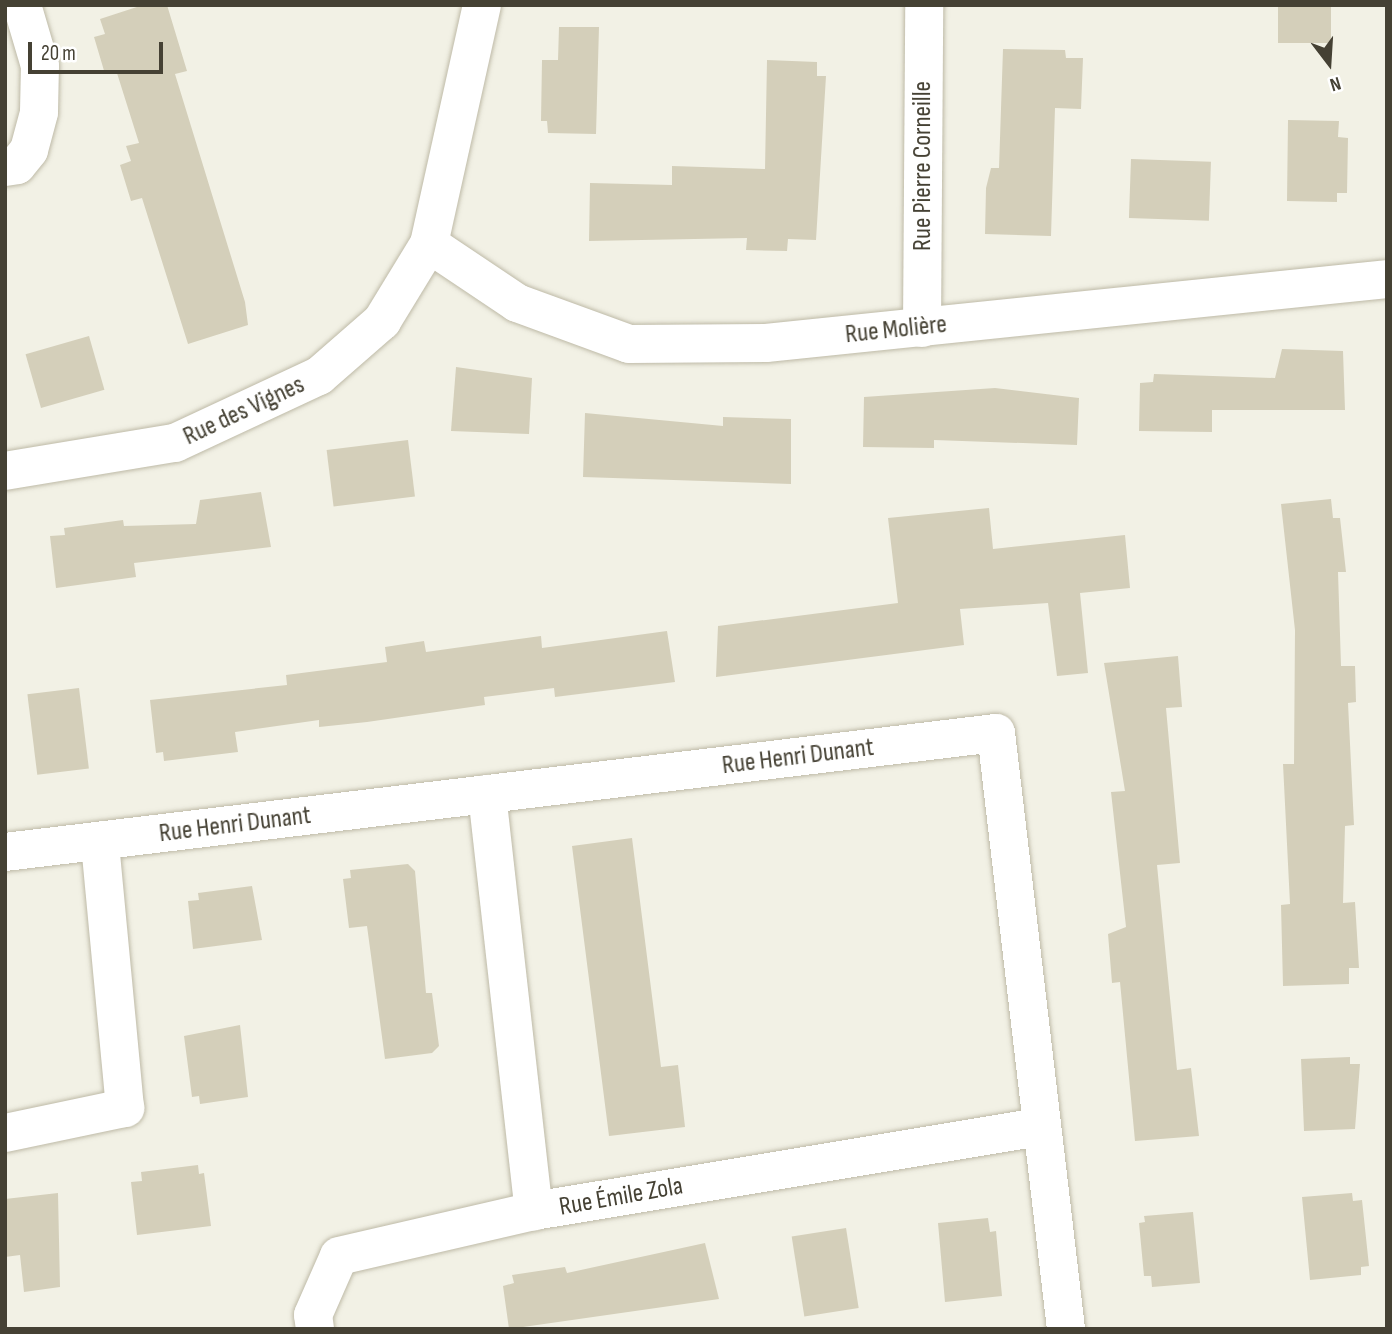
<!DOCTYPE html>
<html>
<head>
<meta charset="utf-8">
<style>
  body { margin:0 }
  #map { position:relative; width:1392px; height:1334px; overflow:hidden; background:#f2f1e5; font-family:"Sofia Sans Condensed",sans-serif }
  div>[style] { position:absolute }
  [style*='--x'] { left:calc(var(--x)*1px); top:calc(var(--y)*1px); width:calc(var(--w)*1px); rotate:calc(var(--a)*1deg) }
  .building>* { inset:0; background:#d4cfba; transform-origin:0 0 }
  .roads { filter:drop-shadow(0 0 2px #bebaa7) drop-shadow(0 0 2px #bebaa7) }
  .minor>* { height:38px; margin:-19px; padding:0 19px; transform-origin:19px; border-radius:19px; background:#fff }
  span { translate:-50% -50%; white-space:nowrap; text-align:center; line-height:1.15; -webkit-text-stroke:6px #fff; paint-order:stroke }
  .street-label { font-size:26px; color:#454134 }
  .frame { position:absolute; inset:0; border:7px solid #454134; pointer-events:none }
  .north { position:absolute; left:1294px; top:28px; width:70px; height:70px; -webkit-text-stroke:5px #fff; paint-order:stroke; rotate:163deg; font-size:19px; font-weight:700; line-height:28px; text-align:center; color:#454134 }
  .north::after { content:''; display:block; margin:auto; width:24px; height:32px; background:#454134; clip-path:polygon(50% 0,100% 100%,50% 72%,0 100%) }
  .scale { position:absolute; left:28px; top:42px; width:135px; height:32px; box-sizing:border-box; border:4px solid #454134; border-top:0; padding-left:9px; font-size:21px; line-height:24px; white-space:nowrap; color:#454134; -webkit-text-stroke:5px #fff; paint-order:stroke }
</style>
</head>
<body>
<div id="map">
  <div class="building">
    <i style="clip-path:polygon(143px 5px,167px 5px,187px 71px,175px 74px,245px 302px,248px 325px,188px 344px,142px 198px,131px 201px,120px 165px,131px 161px,126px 146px,139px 143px,116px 70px,105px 74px,94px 37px,105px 34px,100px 19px)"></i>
    <i style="left:1278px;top:5px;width:53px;height:38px"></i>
    <i style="clip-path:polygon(559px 27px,599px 27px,596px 134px,548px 133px,547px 121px,541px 121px,542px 60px,558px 60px)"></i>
    <i style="clip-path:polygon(1003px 49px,1065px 50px,1066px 58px,1083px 58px,1081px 109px,1055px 108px,1051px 236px,985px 234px,986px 188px,991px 168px,999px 168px)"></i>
    <i style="clip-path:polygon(767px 60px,817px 62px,817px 76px,826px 76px,816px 240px,788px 239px,787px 251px,746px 250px,747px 238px,589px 241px,590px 183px,672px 185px,672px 166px,765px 169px)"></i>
    <i style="clip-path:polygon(1288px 120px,1339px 121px,1338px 137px,1348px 138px,1347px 193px,1337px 193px,1337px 202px,1287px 201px)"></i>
    <i style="left:1131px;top:159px;width:80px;height:59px;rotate:2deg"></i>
    <i style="left:89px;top:336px;width:56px;height:66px;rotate:74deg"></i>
    <i style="clip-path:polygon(1282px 349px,1343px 351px,1345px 410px,1212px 410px,1212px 432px,1139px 431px,1140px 383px,1153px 382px,1154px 374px,1275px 378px)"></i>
    <i style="clip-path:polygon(456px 367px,532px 378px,529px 434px,451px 431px)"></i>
    <i style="clip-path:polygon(995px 388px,1079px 398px,1077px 445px,934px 440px,934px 448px,863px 447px,864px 397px)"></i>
    <i style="clip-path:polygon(585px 413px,723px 426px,723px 417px,791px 419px,791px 484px,583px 477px)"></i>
    <i style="left:408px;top:440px;width:57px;height:82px;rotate:83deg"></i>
    <i style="clip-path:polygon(261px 492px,271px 547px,134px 563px,136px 577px,56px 588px,50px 536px,65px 535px,64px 528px,123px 520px,124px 526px,196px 524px,200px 500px)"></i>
    <i style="clip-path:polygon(1331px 499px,1333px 518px,1340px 518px,1346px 572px,1338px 572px,1341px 666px,1355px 666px,1356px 702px,1348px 703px,1354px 825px,1345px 826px,1343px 903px,1355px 902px,1359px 968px,1349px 968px,1349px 984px,1283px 986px,1281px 905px,1290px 904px,1283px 764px,1294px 764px,1295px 630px,1281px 504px)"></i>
    <i style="clip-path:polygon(989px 508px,993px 549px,1125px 535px,1130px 588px,1080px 593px,1088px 673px,1057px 676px,1048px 603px,960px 609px,964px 645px,716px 677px,718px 626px,898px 603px,888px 518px)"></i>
    <i style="clip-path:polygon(667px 631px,675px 682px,555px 697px,554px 688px,484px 697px,485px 705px,367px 722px,319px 727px,319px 720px,235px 732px,238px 752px,164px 761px,163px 752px,156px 753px,150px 700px,287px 685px,286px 675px,387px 662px,385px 647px,424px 641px,426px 652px,541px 636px,542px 648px)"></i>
    <i style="clip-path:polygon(1178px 656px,1182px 707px,1166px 708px,1180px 863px,1157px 865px,1177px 1070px,1191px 1068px,1199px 1136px,1135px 1141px,1120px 982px,1112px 983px,1108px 934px,1126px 927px,1111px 792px,1125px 791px,1104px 663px)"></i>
    <i style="left:79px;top:688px;width:81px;height:52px;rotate:83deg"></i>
    <i style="clip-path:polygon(632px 838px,661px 1067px,678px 1065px,685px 1127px,609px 1136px,572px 846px)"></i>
    <i style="clip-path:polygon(408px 864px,415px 871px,426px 993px,432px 993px,439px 1046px,432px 1053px,385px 1059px,367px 926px,349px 928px,343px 879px,351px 878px,350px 870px)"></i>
    <i style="clip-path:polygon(252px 886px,262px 940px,193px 949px,188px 901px,199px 900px,198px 893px)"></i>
    <i style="clip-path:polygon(240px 1025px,248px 1097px,200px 1104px,199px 1096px,192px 1097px,184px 1036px)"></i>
    <i style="clip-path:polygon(1350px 1057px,1350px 1064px,1360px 1064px,1355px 1129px,1304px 1131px,1301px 1059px)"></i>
    <i style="clip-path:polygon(198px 1165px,199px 1174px,204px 1173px,211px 1226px,137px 1235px,131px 1182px,142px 1181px,141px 1172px)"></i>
    <i style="clip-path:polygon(58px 1193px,60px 1287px,24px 1292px,20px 1255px,5px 1257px,5px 1199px)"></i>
    <i style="clip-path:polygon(1352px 1193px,1353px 1201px,1362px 1200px,1369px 1266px,1361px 1267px,1361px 1275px,1310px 1280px,1302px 1197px)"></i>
    <i style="clip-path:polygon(1193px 1212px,1200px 1283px,1152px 1287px,1151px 1276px,1144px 1276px,1139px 1223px,1145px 1222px,1144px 1216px)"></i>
    <i style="clip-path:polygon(988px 1218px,990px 1232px,996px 1231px,1002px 1296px,945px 1302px,938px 1223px)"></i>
    <i style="left:846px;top:1228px;width:81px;height:55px;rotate:81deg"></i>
    <i style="clip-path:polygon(705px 1243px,719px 1299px,509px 1329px,503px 1286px,514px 1283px,512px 1275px,565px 1267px,567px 1273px)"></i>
  </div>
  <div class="roads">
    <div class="minor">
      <i style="--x:5;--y:167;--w:12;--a:-9"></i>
      <i style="--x:17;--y:165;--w:19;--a:-51"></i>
      <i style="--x:29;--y:150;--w:39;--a:-75"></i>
      <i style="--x:39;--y:112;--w:46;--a:-88.8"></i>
      <i style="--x:40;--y:66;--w:64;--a:-106.4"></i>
      <i style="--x:429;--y:244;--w:106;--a:33.8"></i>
      <i style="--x:517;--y:303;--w:119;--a:20.1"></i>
      <i style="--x:629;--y:344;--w:137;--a:-0.4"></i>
      <i style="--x:766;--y:343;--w:624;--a:-5.88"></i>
      <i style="--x:922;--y:328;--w:323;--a:-89.6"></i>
      <i style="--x:5;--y:471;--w:172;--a:-9.4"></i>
      <i style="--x:175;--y:443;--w:159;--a:-25"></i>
      <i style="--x:319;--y:376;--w:84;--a:-41.1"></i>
      <i style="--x:382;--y:321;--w:90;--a:-58.6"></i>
      <i style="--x:429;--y:244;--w:245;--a:-77.5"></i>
      <i style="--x:487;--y:794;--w:420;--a:83.6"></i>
      <i style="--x:534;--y:1211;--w:512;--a:-9.44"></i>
      <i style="--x:5;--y:852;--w:998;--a:-6.85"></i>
      <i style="--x:996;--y:733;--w:600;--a:83.3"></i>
      <i style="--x:5;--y:1133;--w:123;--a:-11.8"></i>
      <i style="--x:125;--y:1108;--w:267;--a:-95.4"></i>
      <i style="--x:315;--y:1329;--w:14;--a:-98"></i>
      <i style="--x:313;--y:1315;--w:64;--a:-66.2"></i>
      <i style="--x:339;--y:1256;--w:200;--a:-13"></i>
    </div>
  </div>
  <div class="street-label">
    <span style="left:923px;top:166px;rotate:-90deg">Rue Pierre Corneille</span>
    <span style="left:896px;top:330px;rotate:-6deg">Rue Molière</span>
    <span style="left:244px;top:411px;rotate:-25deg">Rue des Vignes</span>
    <span style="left:798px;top:757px;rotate:-7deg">Rue Henri Dunant</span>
    <span style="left:235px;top:825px;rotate:-7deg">Rue Henri Dunant</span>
    <span style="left:621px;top:1197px;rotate:-10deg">Rue Émile Zola</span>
  </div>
  <div class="frame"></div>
  <div class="north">N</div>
  <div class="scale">20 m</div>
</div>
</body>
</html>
